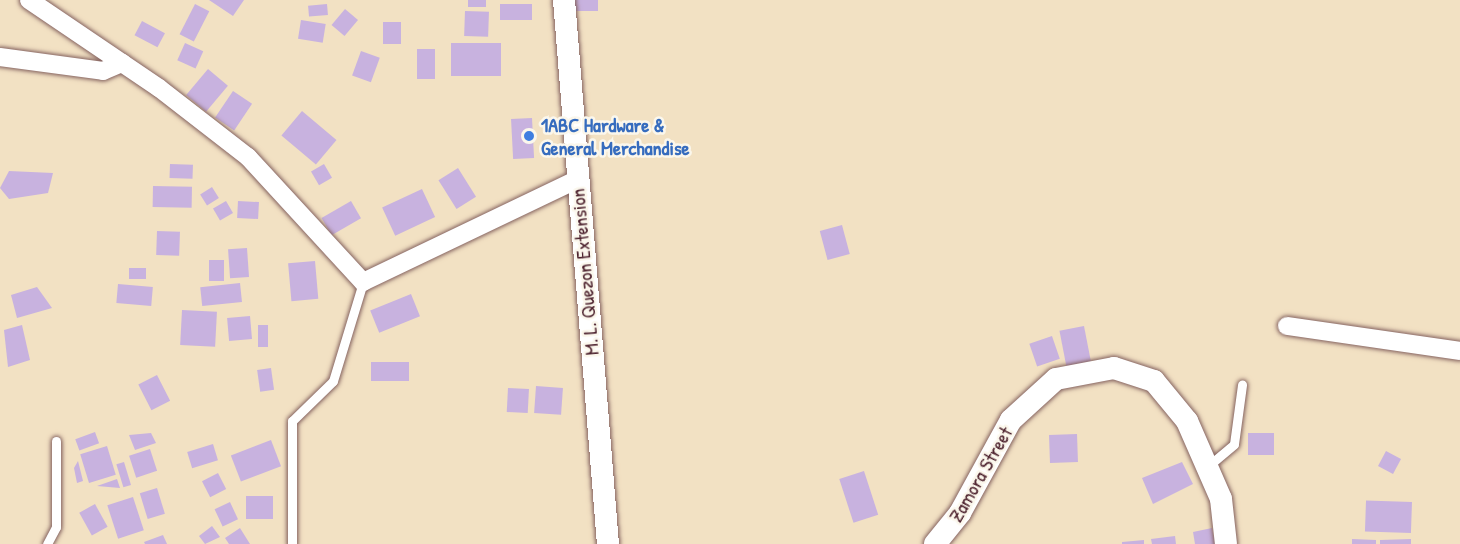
<!DOCTYPE html>
<html>
<head>
<meta charset="utf-8">
<style>
  body { margin:0 }
  #map { position:relative; width:1460px; height:544px; overflow:hidden; background:#f2e1c3; font-family:"Patrick Hand",sans-serif }
  div>[style] { position:absolute }
  [style*='--x'] { left:calc(var(--x)*1px); top:calc(var(--y)*1px); width:calc(var(--w)*1px); rotate:calc(var(--a)*1deg) }
  .building>* { inset:0; background:#c8b2df; transform-origin:0 0 }
  .roads { filter:drop-shadow(0 0 2px #856360) drop-shadow(0 0 2px #856360) }
  .service>* { height:9px; margin:-4.5px; padding:0 4.5px; transform-origin:4.5px; border-radius:4.5px; background:#fff }
  .minor>* { height:18px; margin:-9px; padding:0 9px; transform-origin:9px; border-radius:9px; background:#fff }
  .tertiary>* { height:22px; margin:-11px; padding:0 11px; transform-origin:11px; border-radius:11px; background:#fff }
  .dots>* { width:16px; height:16px; translate:-50% -50%; box-sizing:border-box; border:3px solid #fbf7ec; border-radius:50% }
  span { translate:-50% -50%; white-space:nowrap; text-align:center; line-height:1.15; -webkit-text-stroke:5px #fbf7ec; paint-order:stroke }
  .shop-label { font-size:20px; color:#366cbe; font-weight:700 }
  .left { translate:0 -50%; text-align:left }
  .street-label { font-size:20px; color:#4a1f2b }
</style>
</head>
<body>
<div id="map">
  <div class="building">
    <i style="clip-path:polygon(209px 0,244px 0,233px 16px)"></i>
    <i style="left:468px;top:0;width:18px;height:7px"></i>
    <i style="left:575px;top:0;width:23px;height:11px"></i>
    <i style="left:195px;top:4px;width:16px;height:34px;rotate:27deg"></i>
    <i style="left:327px;top:4px;width:11px;height:19px;rotate:85deg"></i>
    <i style="left:500px;top:4px;width:32px;height:16px"></i>
    <i style="left:345px;top:9px;width:17px;height:21px;rotate:40deg"></i>
    <i style="left:465px;top:11px;width:24px;height:25px;rotate:2deg"></i>
    <i style="left:301px;top:20px;width:25px;height:19px;rotate:9deg"></i>
    <i style="left:142px;top:21px;width:26px;height:16px;rotate:28deg"></i>
    <i style="left:383px;top:22px;width:18px;height:22px"></i>
    <i style="left:185px;top:43px;width:20px;height:19px;rotate:24deg"></i>
    <i style="left:451px;top:43px;width:50px;height:33px"></i>
    <i style="left:417px;top:49px;width:18px;height:30px"></i>
    <i style="left:361px;top:51px;width:20px;height:26px;rotate:20deg"></i>
    <i style="left:208px;top:69px;width:26px;height:34px;rotate:40deg"></i>
    <i style="left:233px;top:91px;width:23px;height:32px;rotate:34deg"></i>
    <i style="left:302px;top:111px;width:45px;height:32px;rotate:40deg"></i>
    <i style="left:532px;top:118px;width:40px;height:21px;rotate:87deg"></i>
    <i style="left:170px;top:164px;width:23px;height:14px;rotate:2deg"></i>
    <i style="left:324px;top:164px;width:16px;height:15px;rotate:60deg"></i>
    <i style="left:458px;top:168px;width:34px;height:23px;rotate:58deg"></i>
    <i style="clip-path:polygon(9px 171px,53px 173px,48px 193px,9px 199px,0 188px)"></i>
    <i style="left:153px;top:186px;width:39px;height:21px;rotate:1deg"></i>
    <i style="left:212px;top:187px;width:13px;height:14px;rotate:58deg"></i>
    <i style="left:422px;top:189px;width:31px;height:44px;rotate:65deg"></i>
    <i style="left:226px;top:201px;width:14px;height:15px;rotate:60deg"></i>
    <i style="left:238px;top:201px;width:21px;height:17px;rotate:3deg"></i>
    <i style="left:351px;top:201px;width:20px;height:34px;rotate:60deg"></i>
    <i style="left:842px;top:225px;width:30px;height:23px;rotate:75deg"></i>
    <i style="left:157px;top:231px;width:23px;height:24px;rotate:2deg"></i>
    <i style="left:247px;top:248px;width:29px;height:19px;rotate:86deg"></i>
    <i style="left:209px;top:260px;width:15px;height:21px"></i>
    <i style="left:315px;top:261px;width:38px;height:27px;rotate:85deg"></i>
    <i style="left:129px;top:268px;width:17px;height:11px"></i>
    <i style="left:240px;top:283px;width:19px;height:40px;rotate:84deg"></i>
    <i style="left:118px;top:284px;width:35px;height:19px;rotate:5deg"></i>
    <i style="clip-path:polygon(37px 287px,52px 308px,17px 318px,11px 295px)"></i>
    <i style="left:411px;top:294px;width:24px;height:44px;rotate:68deg"></i>
    <i style="left:182px;top:310px;width:35px;height:35px;rotate:3deg"></i>
    <i style="left:250px;top:316px;width:23px;height:23px;rotate:85deg"></i>
    <i style="clip-path:polygon(22px 325px,30px 360px,8px 367px,4px 330px)"></i>
    <i style="left:258px;top:325px;width:10px;height:22px"></i>
    <i style="left:1084px;top:326px;width:36px;height:25px;rotate:79deg"></i>
    <i style="left:1052px;top:336px;width:24px;height:24px;rotate:71deg"></i>
    <i style="left:371px;top:362px;width:38px;height:19px"></i>
    <i style="left:271px;top:368px;width:22px;height:14px;rotate:82deg"></i>
    <i style="left:157px;top:375px;width:29px;height:21px;rotate:63deg"></i>
    <i style="left:536px;top:386px;width:27px;height:27px;rotate:4deg"></i>
    <i style="left:508px;top:388px;width:21px;height:24px;rotate:3deg"></i>
    <i style="left:95px;top:432px;width:12px;height:21px;rotate:70deg"></i>
    <i style="clip-path:polygon(151px 433px,156px 443px,135px 450px,129px 435px)"></i>
    <i style="left:1274px;top:433px;width:22px;height:26px;rotate:90deg"></i>
    <i style="left:1077px;top:434px;width:28px;height:28px;rotate:88deg"></i>
    <i style="left:271px;top:440px;width:28px;height:43px;rotate:69deg"></i>
    <i style="left:213px;top:444px;width:17px;height:27px;rotate:73deg"></i>
    <i style="left:107px;top:446px;width:30px;height:28px;rotate:73deg"></i>
    <i style="left:150px;top:449px;width:23px;height:22px;rotate:72deg"></i>
    <i style="left:1386px;top:451px;width:17px;height:17px;rotate:28deg"></i>
    <i style="clip-path:polygon(78px 461px,83px 481px,77px 483px,74px 468px)"></i>
    <i style="left:124px;top:462px;width:24px;height:8px;rotate:73deg"></i>
    <i style="clip-path:polygon(1182px 462px,1193px 484px,1153px 504px,1142px 478px)"></i>
    <i style="left:864px;top:471px;width:46px;height:26px;rotate:72deg"></i>
    <i style="left:218px;top:473px;width:18px;height:18px;rotate:63deg"></i>
    <i style="clip-path:polygon(117px 479px,120px 488px,97px 486px)"></i>
    <i style="left:157px;top:488px;width:27px;height:18px;rotate:73deg"></i>
    <i style="left:273px;top:496px;width:23px;height:27px;rotate:90deg"></i>
    <i style="left:133px;top:497px;width:35px;height:27px;rotate:72deg"></i>
    <i style="left:230px;top:502px;width:19px;height:17px;rotate:65deg"></i>
    <i style="left:1412px;top:502px;width:31px;height:46px;rotate:92deg"></i>
    <i style="left:95px;top:504px;width:26px;height:18px;rotate:61deg"></i>
    <i style="clip-path:polygon(212px 526px,220px 537px,205px 544px,199px 536px)"></i>
    <i style="clip-path:polygon(240px 528px,250px 544px,229px 544px,225px 538px)"></i>
    <i style="clip-path:polygon(1212px 528px,1215px 544px,1195px 544px,1193px 532px)"></i>
    <i style="clip-path:polygon(163px 535px,167px 544px,145px 544px,144px 542px)"></i>
    <i style="clip-path:polygon(1175px 536px,1176px 544px,1152px 544px,1151px 539px)"></i>
    <i style="clip-path:polygon(1352px 539px,1376px 540px,1376px 544px,1352px 544px)"></i>
    <i style="clip-path:polygon(1411px 539px,1411px 544px,1380px 544px,1380px 540px)"></i>
    <i style="clip-path:polygon(1144px 540px,1144px 544px,1122px 544px,1122px 542px)"></i>
  </div>
  <div class="roads">
    <div class="service">
      <i style="--x:1207;--y:467;--w:35;--a:-40"></i>
      <i style="--x:1234;--y:444;--w:60;--a:-82.3"></i>
      <i style="--x:47;--y:544;--w:19;--a:-62"></i>
      <i style="--x:56;--y:527;--w:86;--a:-90"></i>
      <i style="--x:292;--y:544;--w:123;--a:-90"></i>
      <i style="--x:292;--y:421;--w:57;--a:-44.3"></i>
      <i style="--x:333;--y:381;--w:103;--a:-73.1"></i>
    </div>
    <div class="minor">
      <i style="--x:29;--y:0;--w:157;--a:34.1"></i>
      <i style="--x:159;--y:88;--w:113;--a:37.8"></i>
      <i style="--x:248;--y:157;--w:170;--a:47.4"></i>
      <i style="--x:363;--y:282;--w:236;--a:-25.6"></i>
      <i style="--x:0;--y:57;--w:104;--a:7.7"></i>
      <i style="--x:103;--y:71;--w:21;--a:-23"></i>
      <i style="--x:1287;--y:326;--w:175;--a:8.2"></i>
    </div>
    <div class="tertiary">
      <i style="--x:564;--y:0;--w:546;--a:85.38"></i>
      <i style="--x:935;--y:544;--w:40;--a:-51"></i>
      <i style="--x:960;--y:513;--w:106;--a:-61.3"></i>
      <i style="--x:1011;--y:420;--w:61;--a:-42.3"></i>
      <i style="--x:1056;--y:379;--w:59;--a:-10.7"></i>
      <i style="--x:1114;--y:368;--w:42;--a:18"></i>
      <i style="--x:1154;--y:381;--w:52;--a:50.5"></i>
      <i style="--x:1187;--y:421;--w:85;--a:66.4"></i>
      <i style="--x:1221;--y:499;--w:45;--a:83.7"></i>
    </div>
  </div>
  <div class="dots">
    <i style="left:529px;top:136px;background:#3f7fe0"></i>
  </div>
  <div class="shop-label">
    <span class="left" style="left:541px;top:136px">1ABC Hardware &amp;<br>General Merchandise</span>
  </div>
  <div class="street-label">
    <span style="left:584px;top:272px;rotate:-95deg">M. L. Quezon Extension</span>
    <span style="left:980px;top:474px;rotate:-60deg">Zamora Street</span>
  </div>
</div>
</body>
</html>
